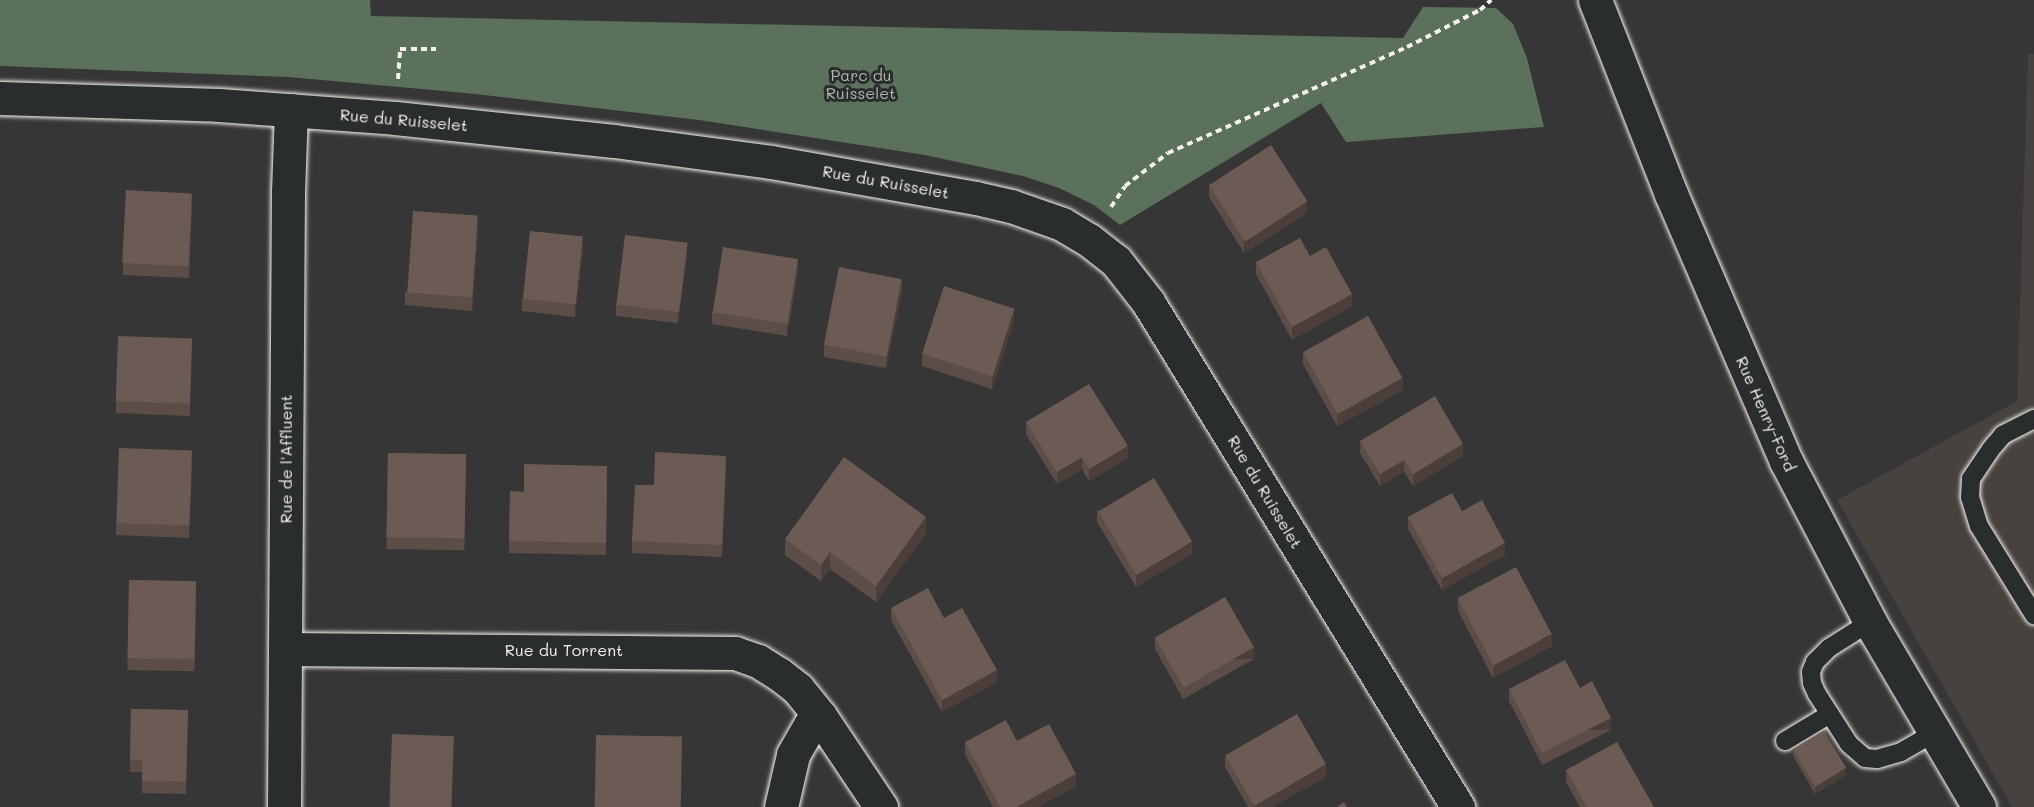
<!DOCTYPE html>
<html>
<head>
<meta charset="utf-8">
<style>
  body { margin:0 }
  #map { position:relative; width:2034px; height:807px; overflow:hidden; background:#373636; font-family:Mali,sans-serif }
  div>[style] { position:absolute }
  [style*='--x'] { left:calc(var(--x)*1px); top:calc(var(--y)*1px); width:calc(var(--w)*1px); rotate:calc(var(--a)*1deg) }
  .built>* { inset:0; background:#47413f }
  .green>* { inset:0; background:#5c715c }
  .path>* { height:4px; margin-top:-2px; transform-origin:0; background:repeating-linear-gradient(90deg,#f4f1e8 0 6px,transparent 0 10.5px) }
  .roads { filter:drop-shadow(0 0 2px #f4f1e8) drop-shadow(0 0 2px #f4f1e8) }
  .lane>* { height:18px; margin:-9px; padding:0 9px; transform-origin:9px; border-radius:9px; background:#2a2d2e }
  .street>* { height:33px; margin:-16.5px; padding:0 16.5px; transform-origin:16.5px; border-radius:16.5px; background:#2a2d2e }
  .secondary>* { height:33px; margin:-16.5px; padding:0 16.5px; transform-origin:16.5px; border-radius:16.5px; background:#2a2d2e }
  .wall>* { inset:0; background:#5d4d48; transform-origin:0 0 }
  .shaded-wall>* { inset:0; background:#4c3f3b; transform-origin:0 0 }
  .building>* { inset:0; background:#6c5a54; transform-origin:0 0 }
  span { translate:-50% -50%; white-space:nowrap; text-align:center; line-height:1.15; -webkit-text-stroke:6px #2a2d2e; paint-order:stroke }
  .park-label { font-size:16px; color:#b0b7a9 }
  .street-label { font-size:16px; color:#f4f1e8 }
</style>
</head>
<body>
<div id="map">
  <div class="built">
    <i style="clip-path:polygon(2028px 54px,2034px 54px,2034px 807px,2012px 807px,1837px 500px,2017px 401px)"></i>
  </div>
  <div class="green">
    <i style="clip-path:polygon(0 0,370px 0,371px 16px,1403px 38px,1423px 7px,1496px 8px,1513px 24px,1527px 58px,1544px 127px,1346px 142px,1321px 103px,1120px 225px,1094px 205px,1059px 188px,1023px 176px,925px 155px,699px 120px,466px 93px,289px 77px,0 66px)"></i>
  </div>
  <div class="path">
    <i style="--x:398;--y:79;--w:30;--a:-86"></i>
    <i style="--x:400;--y:49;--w:36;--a:0"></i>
    <i style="--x:1111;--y:207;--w:25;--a:-56"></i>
    <i style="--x:1125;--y:186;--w:54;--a:-37.5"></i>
    <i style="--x:1168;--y:153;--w:261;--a:-23.9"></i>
    <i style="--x:1407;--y:47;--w:82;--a:-26.9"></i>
    <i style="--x:1480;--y:10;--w:15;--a:-42"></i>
  </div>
  <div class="roads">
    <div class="lane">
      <i style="--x:2034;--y:419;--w:35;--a:153"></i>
      <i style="--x:2003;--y:435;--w:18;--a:131"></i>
      <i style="--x:1991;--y:449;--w:36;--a:124"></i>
      <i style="--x:1971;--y:479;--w:18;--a:93"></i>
      <i style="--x:1970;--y:497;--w:30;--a:73"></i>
      <i style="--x:1979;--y:526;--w:105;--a:58.3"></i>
      <i style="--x:1870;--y:622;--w:49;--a:147.6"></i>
      <i style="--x:1829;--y:648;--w:20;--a:135"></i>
      <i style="--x:1815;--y:662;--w:11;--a:112"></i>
      <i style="--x:1811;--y:672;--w:11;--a:85"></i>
      <i style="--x:1812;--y:683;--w:12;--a:66"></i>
      <i style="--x:1817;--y:694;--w:59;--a:57.4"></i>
      <i style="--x:1849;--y:744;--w:21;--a:41"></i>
      <i style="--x:1865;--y:758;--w:12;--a:5"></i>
      <i style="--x:1877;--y:759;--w:25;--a:-16"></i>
      <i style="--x:1901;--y:752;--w:38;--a:-30"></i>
      <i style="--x:1785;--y:741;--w:52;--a:-31"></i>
    </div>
    <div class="street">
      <i style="--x:0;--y:98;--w:219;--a:1.8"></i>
      <i style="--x:219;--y:105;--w:176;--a:4.2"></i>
      <i style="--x:395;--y:118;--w:220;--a:6"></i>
      <i style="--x:614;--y:141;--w:158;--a:7.6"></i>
      <i style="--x:771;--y:162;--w:208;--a:10"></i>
      <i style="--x:976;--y:198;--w:36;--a:13"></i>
      <i style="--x:1011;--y:206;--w:54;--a:19.4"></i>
      <i style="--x:1062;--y:224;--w:31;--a:31"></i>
      <i style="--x:1089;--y:240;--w:34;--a:38"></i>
      <i style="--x:1116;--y:261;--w:52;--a:52"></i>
      <i style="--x:1148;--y:302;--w:593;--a:58.46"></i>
      <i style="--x:285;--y:649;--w:450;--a:0.5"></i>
      <i style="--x:735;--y:653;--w:24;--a:19"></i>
      <i style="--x:758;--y:661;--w:25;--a:32"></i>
      <i style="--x:779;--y:674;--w:24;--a:38"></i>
      <i style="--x:798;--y:689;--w:35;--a:51"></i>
      <i style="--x:820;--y:716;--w:13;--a:138"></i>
      <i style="--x:810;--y:725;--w:34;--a:120"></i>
      <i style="--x:793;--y:755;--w:53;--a:103"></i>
      <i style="--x:820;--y:716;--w:110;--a:56.2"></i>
      <i style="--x:284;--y:807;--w:615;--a:-89.63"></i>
      <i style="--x:288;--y:192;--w:82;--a:-87.9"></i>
    </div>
    <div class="secondary">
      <i style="--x:1595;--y:0;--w:208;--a:68.6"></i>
      <i style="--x:1671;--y:194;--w:291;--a:66.7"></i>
      <i style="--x:1786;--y:461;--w:182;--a:62.4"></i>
      <i style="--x:1870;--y:622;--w:215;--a:59.5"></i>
    </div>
  </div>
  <div class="wall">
    <i style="clip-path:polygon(1209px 185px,1307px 213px,1244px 253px,1209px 197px)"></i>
    <i style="clip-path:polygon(192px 205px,189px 278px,123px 275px,123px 263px)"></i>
    <i style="clip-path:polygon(478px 228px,472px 311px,405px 305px,405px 293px)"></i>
    <i style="clip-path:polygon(583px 249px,575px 317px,522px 311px,522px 299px)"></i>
    <i style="clip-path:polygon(687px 255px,678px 323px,616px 316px,616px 304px)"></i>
    <i style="clip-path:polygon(1310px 256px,1352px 306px,1292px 340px,1256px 274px,1256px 262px)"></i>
    <i style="clip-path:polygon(798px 271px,787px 336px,712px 324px,712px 312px)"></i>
    <i style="clip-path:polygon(902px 291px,886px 368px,824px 357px,824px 345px)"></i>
    <i style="clip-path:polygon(1014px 321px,992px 389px,922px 366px,922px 354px)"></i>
    <i style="clip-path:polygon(192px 339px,190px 416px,116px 413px,116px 401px)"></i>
    <i style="clip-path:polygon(1303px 352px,1403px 390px,1337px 426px,1303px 364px)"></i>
    <i style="clip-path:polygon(1026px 422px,1128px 458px,1089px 481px,1082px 469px,1057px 484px,1026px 434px)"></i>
    <i style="clip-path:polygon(1360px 441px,1463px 456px,1413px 486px,1404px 472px,1380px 486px,1360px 453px)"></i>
    <i style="left:388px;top:453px;width:78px;height:96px;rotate:1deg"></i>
    <i style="clip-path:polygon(192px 462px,189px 538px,116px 535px,116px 523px)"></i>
    <i style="clip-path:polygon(607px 466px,606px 555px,509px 553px,510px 491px,524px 492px)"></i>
    <i style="clip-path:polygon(726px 468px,722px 557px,632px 553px,632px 541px,654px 485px)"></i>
    <i style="clip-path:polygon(1097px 510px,1192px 554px,1136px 587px,1097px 522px)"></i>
    <i style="clip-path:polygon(1462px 511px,1505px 555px,1442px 590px,1408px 529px,1408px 517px)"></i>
    <i style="clip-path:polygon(926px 533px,876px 602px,830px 569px,821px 581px,785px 555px,785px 539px)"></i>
    <i style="left:129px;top:580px;width:67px;height:90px;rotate:1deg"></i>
    <i style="clip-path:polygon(1458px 599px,1552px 646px,1493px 678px,1458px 611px)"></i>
    <i style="clip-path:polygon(891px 608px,944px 618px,997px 682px,942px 712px,891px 620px)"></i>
    <i style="clip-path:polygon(1155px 637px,1254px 659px,1183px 699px,1155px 649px)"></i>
    <i style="clip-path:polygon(1580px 688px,1611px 730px,1542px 765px,1509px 701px,1509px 689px)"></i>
    <i style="clip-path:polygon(131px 709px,188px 710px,186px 794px,142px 793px,142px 772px,130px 772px)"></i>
    <i style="clip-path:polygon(965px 742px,1076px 786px,1038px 807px,993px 807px,965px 754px)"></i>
    <i style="clip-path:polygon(1793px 749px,1846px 775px,1815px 794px,1793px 756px)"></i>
    <i style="clip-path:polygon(1225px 755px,1326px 777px,1272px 807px,1248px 807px,1225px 767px)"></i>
    <i style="clip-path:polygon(1566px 770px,1654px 807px,1580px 807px,1566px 782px)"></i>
  </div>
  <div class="shaded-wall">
    <i style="clip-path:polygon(1307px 201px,1307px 213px,1244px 253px,1244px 241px)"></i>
    <i style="clip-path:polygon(478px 216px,478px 228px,472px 311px,472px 299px)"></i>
    <i style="clip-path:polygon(583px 237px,583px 249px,575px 317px,575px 305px)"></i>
    <i style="clip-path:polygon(687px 243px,687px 255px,678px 323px,678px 311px)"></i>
    <i style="clip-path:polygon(798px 259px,798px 271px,787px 336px,787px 324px)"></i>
    <i style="clip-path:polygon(902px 279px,902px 291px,886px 368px,886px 356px)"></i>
    <i style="clip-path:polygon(1352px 294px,1352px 306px,1292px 340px,1292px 327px)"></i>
    <i style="clip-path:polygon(1014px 309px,1014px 321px,992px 389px,992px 377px)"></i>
    <i style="clip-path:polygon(1403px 378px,1403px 390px,1337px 426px,1337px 414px)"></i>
    <i style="clip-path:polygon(1463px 444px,1463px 456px,1413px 486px,1413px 474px)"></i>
    <i style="clip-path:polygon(1128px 446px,1128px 458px,1089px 481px,1089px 469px)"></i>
    <i style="clip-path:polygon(1082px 457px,1082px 469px,1057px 484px,1057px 472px)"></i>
    <i style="clip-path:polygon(1404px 460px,1404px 472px,1380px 486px,1380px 474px)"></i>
    <i style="clip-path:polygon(926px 517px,926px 533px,876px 602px,876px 586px)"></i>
    <i style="clip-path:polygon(1192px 542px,1192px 554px,1136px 587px,1136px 575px)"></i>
    <i style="clip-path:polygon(1505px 543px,1505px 555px,1442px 590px,1442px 578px)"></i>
    <i style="clip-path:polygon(830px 552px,830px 569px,821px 581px,821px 565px)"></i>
    <i style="clip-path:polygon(1552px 634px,1552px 646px,1493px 678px,1493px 666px)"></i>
    <i style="left:1254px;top:647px;width:12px;height:81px;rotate:90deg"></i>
    <i style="clip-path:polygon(997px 670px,997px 682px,942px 712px,942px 700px)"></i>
    <i style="left:1611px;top:718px;width:12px;height:77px;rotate:90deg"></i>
    <i style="clip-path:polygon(1326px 764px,1326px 777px,1272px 807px,1254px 807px,1254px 806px)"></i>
    <i style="clip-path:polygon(1846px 768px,1846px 775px,1815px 794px,1815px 787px)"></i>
    <i style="clip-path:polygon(1076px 774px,1076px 786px,1038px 807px,1016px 807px)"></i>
  </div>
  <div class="building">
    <i style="left:1271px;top:145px;width:67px;height:74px;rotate:57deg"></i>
    <i style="left:126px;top:190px;width:66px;height:73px;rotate:3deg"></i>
    <i style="left:413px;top:211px;width:65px;height:82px;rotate:4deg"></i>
    <i style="left:530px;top:231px;width:53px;height:68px;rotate:6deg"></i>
    <i style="left:625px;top:235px;width:63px;height:70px;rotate:7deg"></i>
    <i style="clip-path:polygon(1300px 238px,1310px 256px,1326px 247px,1352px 294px,1292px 327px,1256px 262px)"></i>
    <i style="left:723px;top:247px;width:76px;height:66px;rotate:9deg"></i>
    <i style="left:839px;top:267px;width:64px;height:79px;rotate:11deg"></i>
    <i style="left:944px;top:286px;width:74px;height:71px;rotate:18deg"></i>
    <i style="left:1368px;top:316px;width:71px;height:74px;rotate:61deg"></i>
    <i style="left:118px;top:336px;width:74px;height:65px;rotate:2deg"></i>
    <i style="clip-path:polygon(1089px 384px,1128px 446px,1089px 469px,1082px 457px,1057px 472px,1026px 422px)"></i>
    <i style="clip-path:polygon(1435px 396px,1463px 444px,1413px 474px,1404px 460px,1380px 474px,1360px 441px)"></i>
    <i style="left:119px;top:448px;width:73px;height:75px;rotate:2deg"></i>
    <i style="clip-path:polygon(655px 452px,726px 456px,722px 545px,632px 541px,635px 485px,654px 485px)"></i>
    <i style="left:388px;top:453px;width:78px;height:84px;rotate:1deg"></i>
    <i style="clip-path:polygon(844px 457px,926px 517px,876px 586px,830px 552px,821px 565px,785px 539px)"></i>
    <i style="clip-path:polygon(524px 464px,607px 466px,606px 543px,509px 541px,510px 491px,524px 492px)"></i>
    <i style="left:1154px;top:478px;width:74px;height:65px;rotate:59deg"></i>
    <i style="clip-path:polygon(1452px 493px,1462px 511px,1482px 500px,1505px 543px,1442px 578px,1408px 517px)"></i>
    <i style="left:1516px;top:567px;width:76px;height:66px;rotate:62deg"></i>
    <i style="left:129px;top:580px;width:67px;height:78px;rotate:1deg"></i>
    <i style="clip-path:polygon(928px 588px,944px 618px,962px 608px,997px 670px,942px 700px,891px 608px)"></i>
    <i style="left:1225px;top:597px;width:58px;height:81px;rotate:60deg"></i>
    <i style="clip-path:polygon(1565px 660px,1580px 688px,1592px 681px,1611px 718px,1542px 753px,1509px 689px)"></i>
    <i style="clip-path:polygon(131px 709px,188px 710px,186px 782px,142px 781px,142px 760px,130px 760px)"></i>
    <i style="left:1297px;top:714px;width:58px;height:83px;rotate:60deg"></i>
    <i style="clip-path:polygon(1006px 720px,1017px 741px,1049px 724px,1076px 774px,1016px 807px,1000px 807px,965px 742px)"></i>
    <i style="left:1824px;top:731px;width:43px;height:36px;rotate:59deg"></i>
    <i style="left:392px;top:734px;width:62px;height:73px;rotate:2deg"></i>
    <i style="left:596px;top:735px;width:86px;height:72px;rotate:1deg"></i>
    <i style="clip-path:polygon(1617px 742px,1654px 807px,1587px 807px,1566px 770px)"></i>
    <i style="clip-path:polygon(1344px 802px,1347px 807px,1337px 807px)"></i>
  </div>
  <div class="park-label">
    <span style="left:861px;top:84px">Parc du<br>Ruisselet</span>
  </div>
  <div class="street-label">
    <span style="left:404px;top:120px;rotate:5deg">Rue du Ruisselet</span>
    <span style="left:886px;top:182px;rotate:10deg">Rue du Ruisselet</span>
    <span style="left:1766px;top:414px;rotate:66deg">Rue Henry-Ford</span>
    <span style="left:286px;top:459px;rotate:-90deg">Rue de l'Affluent</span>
    <span style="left:1265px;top:492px;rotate:59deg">Rue du Ruisselet</span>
    <span style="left:564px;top:650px">Rue du Torrent</span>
  </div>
</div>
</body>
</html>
